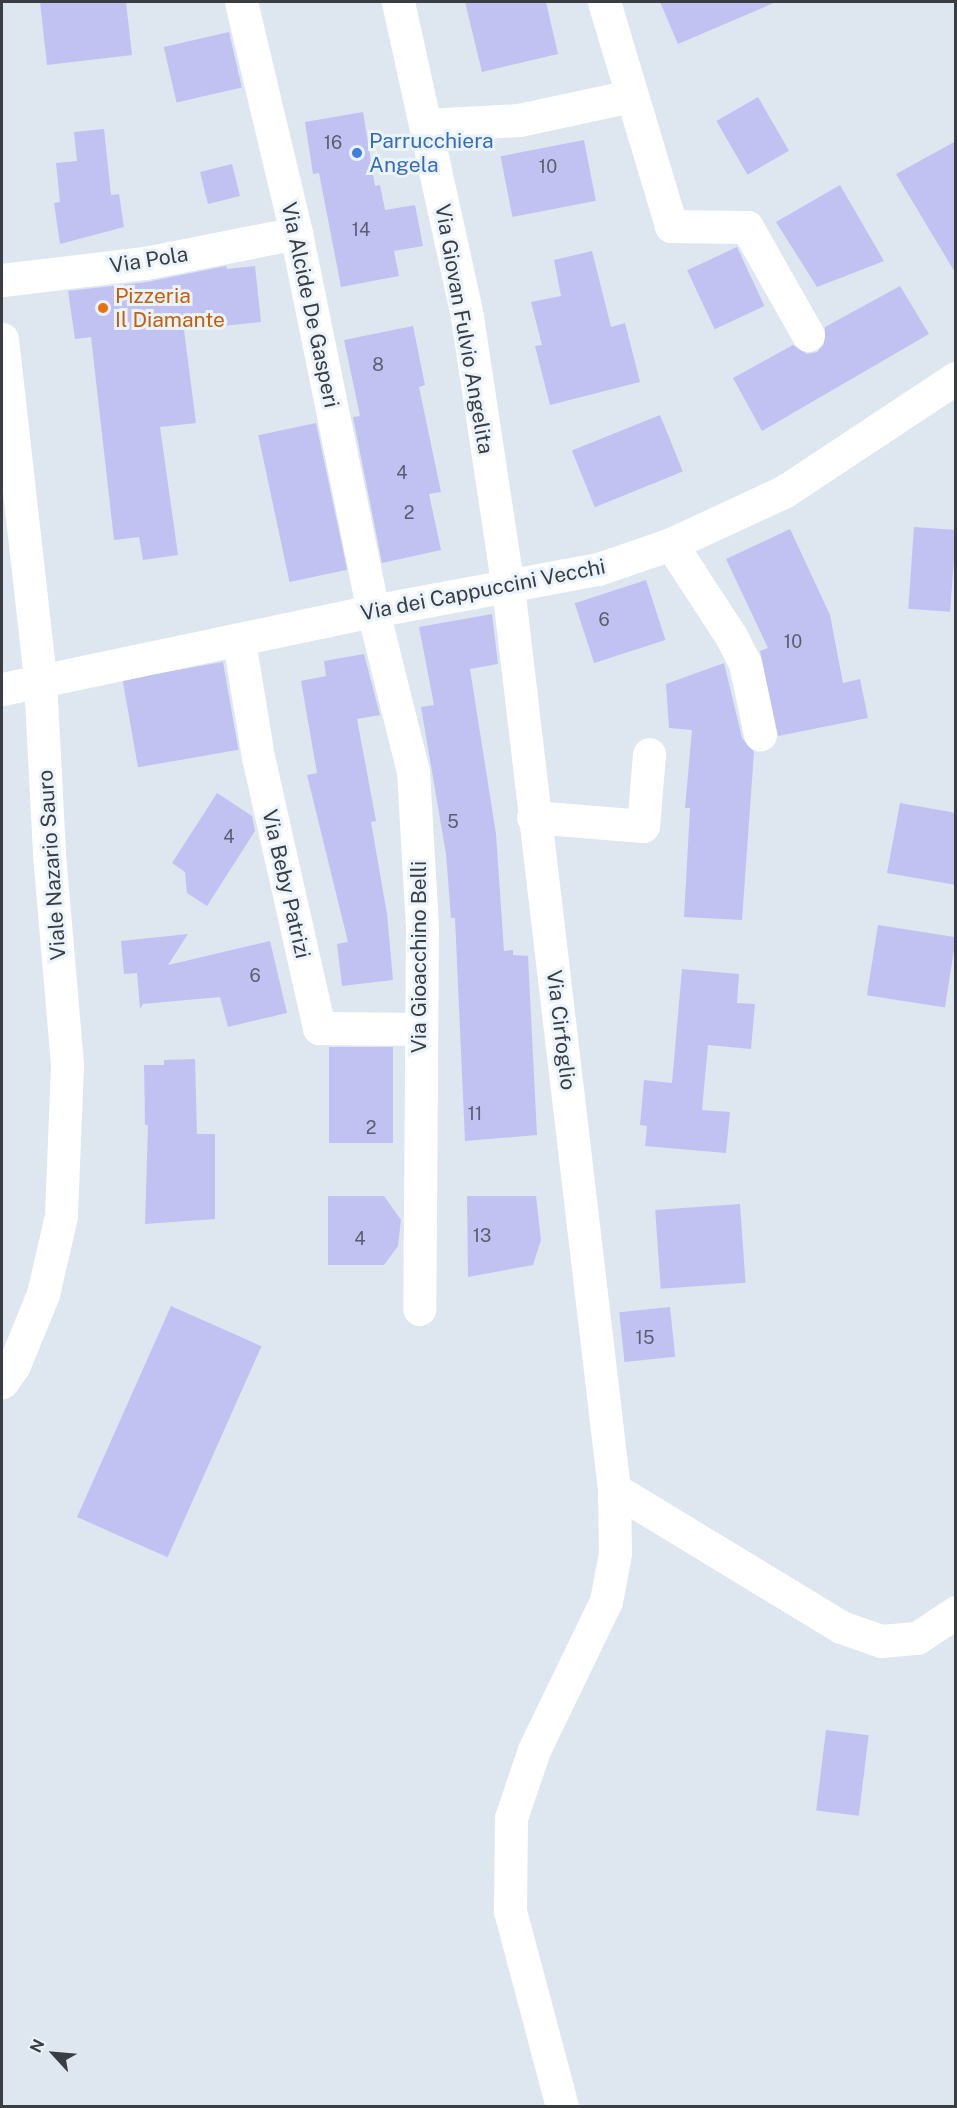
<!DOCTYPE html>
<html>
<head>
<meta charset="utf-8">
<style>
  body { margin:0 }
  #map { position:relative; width:957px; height:2108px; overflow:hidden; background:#dee7ef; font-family:"Public Sans",sans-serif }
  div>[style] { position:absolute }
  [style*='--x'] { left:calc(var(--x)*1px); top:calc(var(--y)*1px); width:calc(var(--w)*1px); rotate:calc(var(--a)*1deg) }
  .building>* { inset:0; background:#c1c2f2; transform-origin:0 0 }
  .minor>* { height:33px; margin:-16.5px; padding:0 16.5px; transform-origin:16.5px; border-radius:16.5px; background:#fff }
  .major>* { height:33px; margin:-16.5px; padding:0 16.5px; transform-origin:16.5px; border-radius:16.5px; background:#fff }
  .dots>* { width:16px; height:16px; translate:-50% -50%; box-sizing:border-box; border:3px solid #ebf4fd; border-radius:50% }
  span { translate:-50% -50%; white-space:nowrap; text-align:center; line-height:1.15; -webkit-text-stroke:6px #ebf4fd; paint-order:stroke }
  .number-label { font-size:18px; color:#5c5e6d }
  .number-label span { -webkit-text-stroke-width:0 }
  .shop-label { font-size:21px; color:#366cbe }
  .left { translate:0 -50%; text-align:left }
  .street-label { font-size:21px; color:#3a3d41 }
  .food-label { font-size:21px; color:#c56008 }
  .frame { position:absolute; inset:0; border:3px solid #3a3d41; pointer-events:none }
  .north { position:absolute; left:24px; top:2024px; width:60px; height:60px; -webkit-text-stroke:4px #ebf4fd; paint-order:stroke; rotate:296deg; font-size:16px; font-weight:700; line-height:24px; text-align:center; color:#3a3d41 }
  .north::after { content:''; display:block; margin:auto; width:21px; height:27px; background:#3a3d41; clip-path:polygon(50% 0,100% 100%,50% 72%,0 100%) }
</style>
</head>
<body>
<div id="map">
  <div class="building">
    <i style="clip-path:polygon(40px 2px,126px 2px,132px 55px,47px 65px)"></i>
    <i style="clip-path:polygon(465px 2px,546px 2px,558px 54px,482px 72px)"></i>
    <i style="clip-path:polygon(660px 2px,776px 2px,678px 44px)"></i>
    <i style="left:229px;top:32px;width:57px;height:67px;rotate:77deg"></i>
    <i style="left:758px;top:97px;width:62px;height:48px;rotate:60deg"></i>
    <i style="clip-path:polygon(363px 112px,375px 186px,380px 185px,385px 210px,415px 205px,423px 246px,394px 251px,399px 276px,341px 287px,319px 173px,313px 174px,305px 122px)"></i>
    <i style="clip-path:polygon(104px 129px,111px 195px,119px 194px,124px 227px,60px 244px,54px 203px,60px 202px,56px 163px,77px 161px,74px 132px)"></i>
    <i style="left:584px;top:140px;width:62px;height:85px;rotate:79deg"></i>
    <i style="clip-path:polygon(956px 141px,956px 274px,896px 174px)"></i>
    <i style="left:232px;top:164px;width:33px;height:33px;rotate:76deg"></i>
    <i style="clip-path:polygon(840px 185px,884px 261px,817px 287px,776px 222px)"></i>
    <i style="left:737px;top:247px;width:65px;height:55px;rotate:65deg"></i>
    <i style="clip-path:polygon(592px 251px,611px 327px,625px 323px,640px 382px,550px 405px,535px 346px,542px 345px,531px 302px,561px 296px,554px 260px)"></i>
    <i style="clip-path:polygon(226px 266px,227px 269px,255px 266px,261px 322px,184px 330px,196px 423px,160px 427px,178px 555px,143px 560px,139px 537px,114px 540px,91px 337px,75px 339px,68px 291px,147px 282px)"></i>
    <i style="clip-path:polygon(900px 286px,929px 334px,762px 431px,733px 378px,793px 345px,807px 354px,817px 352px,824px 344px,825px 327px)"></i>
    <i style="clip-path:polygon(413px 326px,425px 385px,419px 387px,441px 492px,429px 494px,441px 550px,382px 563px,353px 417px,360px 416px,344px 340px)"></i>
    <i style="left:660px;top:415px;width:61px;height:95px;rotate:68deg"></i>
    <i style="left:316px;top:423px;width:150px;height:59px;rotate:78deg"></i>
    <i style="left:914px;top:527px;width:42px;height:82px;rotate:4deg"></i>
    <i style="clip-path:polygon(790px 529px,830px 615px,843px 683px,860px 679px,868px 718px,778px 736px,760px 651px,768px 648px,726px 559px)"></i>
    <i style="left:646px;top:580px;width:63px;height:75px;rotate:72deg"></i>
    <i style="clip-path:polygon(492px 614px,498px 664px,470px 669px,496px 834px,504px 951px,513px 950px,513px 955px,528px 956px,537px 1135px,465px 1141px,455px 918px,451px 918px,446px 854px,421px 707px,434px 705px,419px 627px)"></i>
    <i style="clip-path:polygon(364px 654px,380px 715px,357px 719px,376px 821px,371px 822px,387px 914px,393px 980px,342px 986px,337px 944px,348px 942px,307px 775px,317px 773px,301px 681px,326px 676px,324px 661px)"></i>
    <i style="left:223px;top:662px;width:89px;height:102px;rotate:80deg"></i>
    <i style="clip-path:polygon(724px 663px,742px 738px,754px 752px,742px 920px,684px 917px,690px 808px,685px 808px,692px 730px,669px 728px,666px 684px)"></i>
    <i style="clip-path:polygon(217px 793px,252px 816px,255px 831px,207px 906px,187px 893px,185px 872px,172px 863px)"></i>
    <i style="clip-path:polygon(900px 803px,956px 813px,956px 885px,887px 873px)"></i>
    <i style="left:878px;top:925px;width:79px;height:71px;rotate:9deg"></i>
    <i style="clip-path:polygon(188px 934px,168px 965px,270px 941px,287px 1013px,228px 1027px,220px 997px,143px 1004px,140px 1009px,137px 973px,124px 974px,121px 941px)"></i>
    <i style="clip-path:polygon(682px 969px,739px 974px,737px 1003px,755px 1004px,751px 1049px,708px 1045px,702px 1110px,730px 1112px,726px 1153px,645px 1146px,647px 1126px,640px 1125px,644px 1080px,672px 1083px)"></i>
    <i style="left:329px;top:1047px;width:64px;height:96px"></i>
    <i style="clip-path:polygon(195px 1059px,197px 1134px,215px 1134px,215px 1219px,145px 1224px,148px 1125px,145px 1125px,144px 1065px,164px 1065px,164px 1060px)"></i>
    <i style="clip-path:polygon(328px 1196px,384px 1196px,401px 1220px,398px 1246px,384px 1265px,328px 1265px)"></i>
    <i style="clip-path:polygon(467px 1196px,536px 1196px,541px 1240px,533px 1265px,468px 1277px)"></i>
    <i style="left:740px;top:1204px;width:79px;height:85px;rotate:86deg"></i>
    <i style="left:171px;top:1306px;width:99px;height:231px;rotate:24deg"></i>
    <i style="left:670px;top:1307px;width:50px;height:51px;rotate:84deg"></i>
    <i style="left:826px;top:1730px;width:43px;height:81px;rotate:7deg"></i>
  </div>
  <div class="minor">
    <i style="--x:241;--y:2;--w:237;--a:76.6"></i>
    <i style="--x:296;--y:233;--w:386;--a:78.5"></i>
    <i style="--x:373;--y:611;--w:165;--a:76"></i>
    <i style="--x:413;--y:771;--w:154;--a:86.7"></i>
    <i style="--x:422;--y:925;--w:384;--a:90.4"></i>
    <i style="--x:398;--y:2;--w:322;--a:77.6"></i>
    <i style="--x:467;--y:317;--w:273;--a:81.4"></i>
    <i style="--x:508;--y:587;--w:908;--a:83.3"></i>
    <i style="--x:614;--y:1489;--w:64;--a:89.1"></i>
    <i style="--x:615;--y:1553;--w:49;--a:100.6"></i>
    <i style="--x:606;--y:1601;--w:165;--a:115.8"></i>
    <i style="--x:534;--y:1750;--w:72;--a:108.7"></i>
    <i style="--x:511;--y:1818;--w:93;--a:90.6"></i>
    <i style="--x:510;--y:1911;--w:202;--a:75.1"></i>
    <i style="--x:604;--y:2;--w:234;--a:73.3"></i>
    <i style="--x:671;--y:226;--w:76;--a:0.8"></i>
    <i style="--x:747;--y:227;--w:124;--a:60.5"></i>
    <i style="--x:425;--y:125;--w:94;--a:-3"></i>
    <i style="--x:519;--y:120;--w:115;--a:-12.1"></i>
    <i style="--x:2;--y:280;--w:144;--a:-6.8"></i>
    <i style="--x:145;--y:263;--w:154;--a:-11.2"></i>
    <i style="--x:671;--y:544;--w:110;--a:56.9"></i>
    <i style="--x:731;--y:636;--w:30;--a:63"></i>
    <i style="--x:745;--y:663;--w:73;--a:78.1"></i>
    <i style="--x:239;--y:641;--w:118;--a:80.7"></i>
    <i style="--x:258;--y:757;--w:278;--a:77.3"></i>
    <i style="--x:319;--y:1028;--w:100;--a:0.6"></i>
    <i style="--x:2;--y:689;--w:379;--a:-11.9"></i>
    <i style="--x:373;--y:611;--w:229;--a:-10.6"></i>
    <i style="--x:598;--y:569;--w:77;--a:-18.9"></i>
    <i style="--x:671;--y:544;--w:126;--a:-24.9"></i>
    <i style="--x:785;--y:491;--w:205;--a:-33.5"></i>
    <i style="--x:533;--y:817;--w:110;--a:4.7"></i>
    <i style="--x:643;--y:826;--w:72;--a:-85.2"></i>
    <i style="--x:614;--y:1489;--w:266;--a:31.3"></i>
    <i style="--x:841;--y:1627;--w:42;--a:19.3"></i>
    <i style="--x:881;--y:1641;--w:36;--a:-5"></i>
    <i style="--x:917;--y:1638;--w:47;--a:-33.7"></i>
  </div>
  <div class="major">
    <i style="--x:2;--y:339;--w:343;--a:83.6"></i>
    <i style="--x:40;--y:680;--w:174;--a:87"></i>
    <i style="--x:49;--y:854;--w:212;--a:85.1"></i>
    <i style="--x:67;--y:1065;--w:151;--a:92.3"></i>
    <i style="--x:61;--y:1216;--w:80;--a:103"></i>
    <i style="--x:43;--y:1294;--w:77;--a:112.2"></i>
    <i style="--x:14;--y:1365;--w:21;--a:125"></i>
  </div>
  <div class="dots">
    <i style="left:357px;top:153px;background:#3f7fe0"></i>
    <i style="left:103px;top:308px;background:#e8710a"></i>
  </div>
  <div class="number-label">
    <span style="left:333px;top:143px">16</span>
    <span style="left:548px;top:167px">10</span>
    <span style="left:361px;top:230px">14</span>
    <span style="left:378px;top:365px">8</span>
    <span style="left:402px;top:473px">4</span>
    <span style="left:409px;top:513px">2</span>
    <span style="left:604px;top:620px">6</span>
    <span style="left:793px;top:642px">10</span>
    <span style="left:453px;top:822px">5</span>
    <span style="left:229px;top:837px">4</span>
    <span style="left:255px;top:976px">6</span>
    <span style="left:475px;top:1114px">11</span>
    <span style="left:371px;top:1128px">2</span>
    <span style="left:482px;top:1236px">13</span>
    <span style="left:360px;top:1239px">4</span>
    <span style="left:645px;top:1338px">15</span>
  </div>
  <div class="shop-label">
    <span class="left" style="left:369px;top:153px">Parrucchiera<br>Angela</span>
  </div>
  <div class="street-label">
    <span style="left:149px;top:260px;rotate:-9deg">Via Pola</span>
    <span style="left:310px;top:305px;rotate:78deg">Via Alcide De Gasperi</span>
    <span style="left:464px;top:329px;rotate:80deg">Via Giovan Fulvio Angelita</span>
    <span style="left:483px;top:590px;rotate:-11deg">Via dei Cappuccini Vecchi</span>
    <span style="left:52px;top:865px;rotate:-94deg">Viale Nazario Sauro</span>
    <span style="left:286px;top:884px;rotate:77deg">Via Beby Patrizi</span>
    <span style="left:419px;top:957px;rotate:-90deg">Via Gioacchino Belli</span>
    <span style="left:561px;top:1030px;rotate:83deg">Via Cirfoglio</span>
  </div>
  <div class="food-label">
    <span class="left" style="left:115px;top:308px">Pizzeria<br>Il Diamante</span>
  </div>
  <div class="frame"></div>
  <div class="north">N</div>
</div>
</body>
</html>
